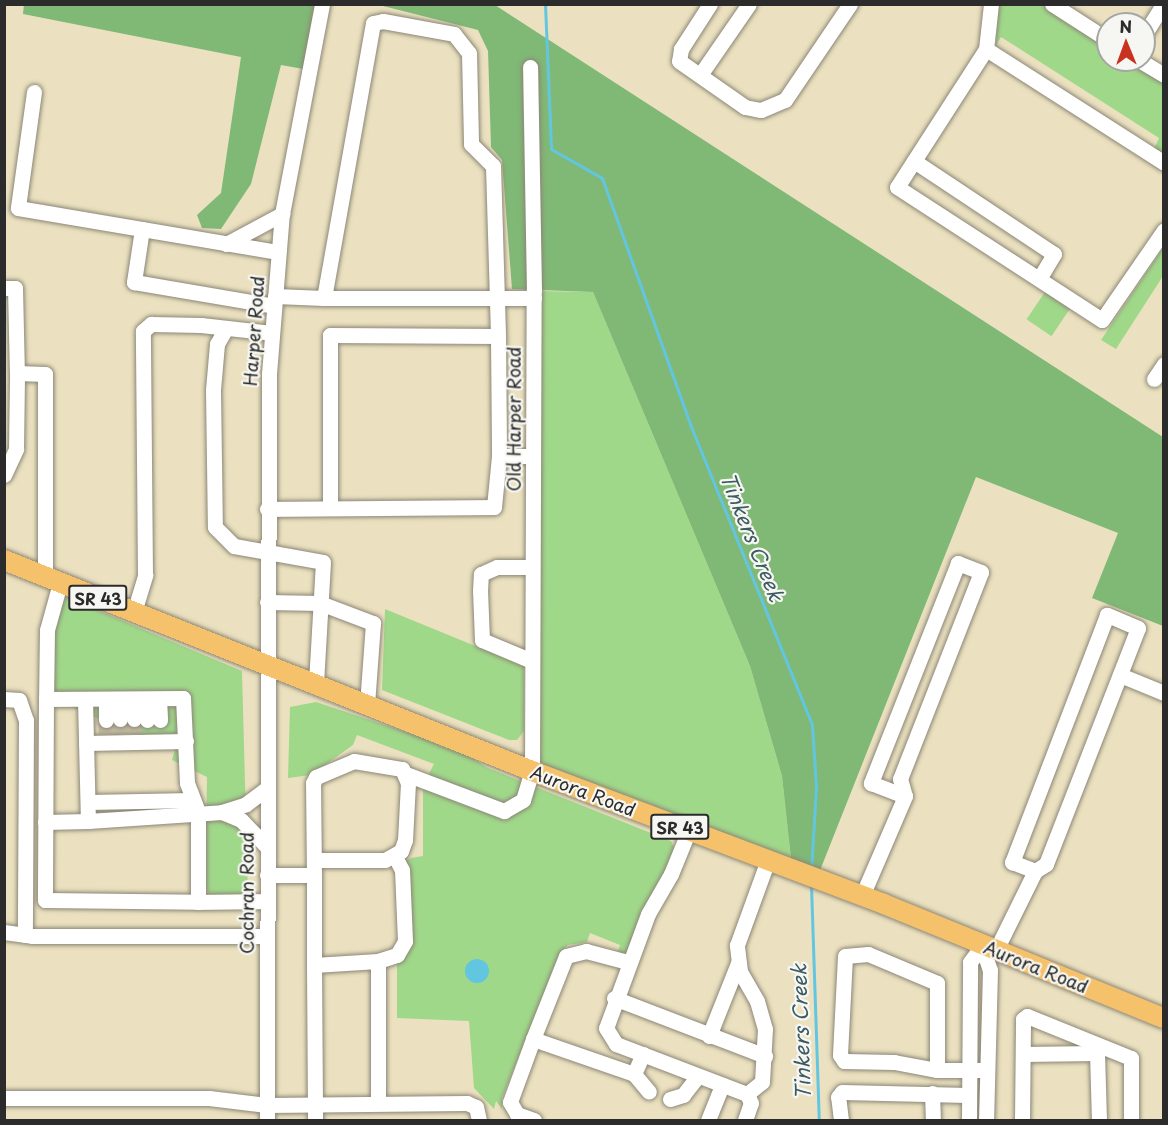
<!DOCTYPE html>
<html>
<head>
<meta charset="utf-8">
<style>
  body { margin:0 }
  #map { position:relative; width:1168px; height:1125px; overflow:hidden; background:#ebe1c0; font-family:"Playpen Sans",sans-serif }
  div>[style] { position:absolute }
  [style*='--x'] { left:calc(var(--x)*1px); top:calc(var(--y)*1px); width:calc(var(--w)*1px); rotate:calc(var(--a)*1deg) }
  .green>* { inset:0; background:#a0d88a; transform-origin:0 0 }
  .forest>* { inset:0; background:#80b876 }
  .water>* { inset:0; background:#62c6e0 }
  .round { border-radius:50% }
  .stream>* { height:3px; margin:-1.5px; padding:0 1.5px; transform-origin:1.5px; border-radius:1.5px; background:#62c6e0 }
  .minor-tunnel>* { height:15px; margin-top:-7.5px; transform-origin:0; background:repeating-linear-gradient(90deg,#c5bda2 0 15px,transparent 0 23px) }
  .roads { filter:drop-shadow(0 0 2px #8b8676) drop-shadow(0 0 2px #8b8676) }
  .minor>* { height:15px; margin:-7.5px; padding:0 7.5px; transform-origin:7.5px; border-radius:7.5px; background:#fff }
  .major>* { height:20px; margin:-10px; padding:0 10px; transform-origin:10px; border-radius:10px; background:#f5c16b }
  span { translate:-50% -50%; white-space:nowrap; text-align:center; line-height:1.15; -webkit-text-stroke:4.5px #f6f6f2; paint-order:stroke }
  .shield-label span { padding:2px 4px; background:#f6f6f2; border:2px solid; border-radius:4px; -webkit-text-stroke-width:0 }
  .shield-label { font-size:16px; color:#2b2b2b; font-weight:700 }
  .street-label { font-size:18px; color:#2b2b2b }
  .water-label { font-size:20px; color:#3c5a61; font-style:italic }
  .frame { position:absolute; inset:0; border:6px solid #2b2b2b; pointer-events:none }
  .north { position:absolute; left:1096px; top:12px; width:60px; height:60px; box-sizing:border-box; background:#f6f6f2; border:2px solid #a5a5a2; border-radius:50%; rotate:359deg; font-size:16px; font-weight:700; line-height:24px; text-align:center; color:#2b2b2b }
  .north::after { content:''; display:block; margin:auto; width:21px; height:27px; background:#c8321e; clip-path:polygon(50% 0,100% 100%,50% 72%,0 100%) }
</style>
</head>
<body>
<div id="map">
  <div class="green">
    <i style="clip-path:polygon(998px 5px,1052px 5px,1108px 40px,1108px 60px,1139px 60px,1163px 75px,1163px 155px,1154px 149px,1159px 138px,1001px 37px,996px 45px)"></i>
    <i style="clip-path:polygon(1163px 248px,1163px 276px,1116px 349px,1101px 340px)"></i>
    <i style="clip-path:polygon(534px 291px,593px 292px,750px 666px,782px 776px,792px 868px,532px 771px)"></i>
    <i style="left:1045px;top:292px;width:30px;height:33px;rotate:34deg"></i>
    <i style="clip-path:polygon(66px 597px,242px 671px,248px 894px,211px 896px,205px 888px,207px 777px,172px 760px,175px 750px,59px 702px,53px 709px,54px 633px,58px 608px)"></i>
    <i style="clip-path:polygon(385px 609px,524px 666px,524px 731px,517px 740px,509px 740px,382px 690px)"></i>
    <i style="clip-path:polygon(316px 702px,457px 749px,488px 768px,671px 841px,675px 849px,629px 951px,617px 955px,620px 945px,590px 933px,587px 942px,568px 945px,561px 952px,502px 1098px,502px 1109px,496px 1101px,494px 1109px,474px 1088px,469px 1021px,397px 1018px,397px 958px,407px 947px,400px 865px,411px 858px,423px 856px,423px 785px,434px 764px,357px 735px,353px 745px,311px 775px,288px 778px,290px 707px)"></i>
  </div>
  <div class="forest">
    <i style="clip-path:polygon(24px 4px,322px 5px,309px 70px,281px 65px,251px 184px,221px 229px,202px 228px,197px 215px,221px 193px,241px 57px,23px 14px)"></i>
    <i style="clip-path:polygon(379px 5px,495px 5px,1163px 437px,1163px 626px,1092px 598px,1118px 533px,976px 477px,817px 878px,792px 868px,782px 776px,750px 666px,593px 292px,512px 289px,502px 160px,491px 147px,488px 51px,478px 30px)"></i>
  </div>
  <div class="water">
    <i class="round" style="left:465px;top:959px;width:24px;height:24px"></i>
  </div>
  <div class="stream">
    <i style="--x:545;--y:4;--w:145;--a:87.6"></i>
    <i style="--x:551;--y:149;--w:59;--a:29.6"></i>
    <i style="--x:602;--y:178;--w:267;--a:70.3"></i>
    <i style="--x:692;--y:429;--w:319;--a:67.9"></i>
    <i style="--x:812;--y:725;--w:62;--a:86.3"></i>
    <i style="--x:816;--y:787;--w:83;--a:93.4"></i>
    <i style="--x:811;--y:885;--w:235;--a:88.1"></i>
  </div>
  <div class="minor-tunnel">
    <i style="--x:120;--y:719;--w:16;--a:86"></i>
    <i style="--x:134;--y:719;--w:15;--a:90"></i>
    <i style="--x:106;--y:720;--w:14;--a:90"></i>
  </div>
  <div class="roads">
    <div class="minor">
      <i style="--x:710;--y:4;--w:54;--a:122.8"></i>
      <i style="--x:681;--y:49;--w:12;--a:99"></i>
      <i style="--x:679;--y:61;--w:80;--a:34.9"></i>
      <i style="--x:745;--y:107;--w:16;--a:11"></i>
      <i style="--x:761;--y:110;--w:26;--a:-23"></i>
      <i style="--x:785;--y:100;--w:116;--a:-55.9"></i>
      <i style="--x:991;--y:4;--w:45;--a:96.3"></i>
      <i style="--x:986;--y:49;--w:164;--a:122.8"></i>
      <i style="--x:897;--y:187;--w:244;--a:33"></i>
      <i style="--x:1102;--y:320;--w:109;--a:-55.4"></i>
      <i style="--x:1052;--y:4;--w:67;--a:32.7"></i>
      <i style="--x:1144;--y:35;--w:36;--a:-58"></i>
      <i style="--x:986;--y:49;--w:211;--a:32.6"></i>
      <i style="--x:1139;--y:60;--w:29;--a:31"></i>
      <i style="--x:700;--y:75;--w:86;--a:-55.4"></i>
      <i style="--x:34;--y:92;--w:117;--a:97.9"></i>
      <i style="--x:18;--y:208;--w:264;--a:9.6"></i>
      <i style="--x:914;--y:161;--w:168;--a:33.6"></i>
      <i style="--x:1054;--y:254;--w:29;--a:121"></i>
      <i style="--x:142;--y:229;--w:54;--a:98.6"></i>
      <i style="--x:134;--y:282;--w:142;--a:9.7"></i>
      <i style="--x:226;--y:244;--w:64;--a:-28.2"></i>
      <i style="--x:4;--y:288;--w:11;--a:0"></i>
      <i style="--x:15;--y:288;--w:85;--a:88.7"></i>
      <i style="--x:275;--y:296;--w:49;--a:2.3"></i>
      <i style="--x:324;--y:298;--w:279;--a:-79.9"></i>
      <i style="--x:373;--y:23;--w:10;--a:-11"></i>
      <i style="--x:383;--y:21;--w:72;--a:10.4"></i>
      <i style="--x:454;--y:34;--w:24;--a:52"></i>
      <i style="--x:469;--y:53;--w:91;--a:88.7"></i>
      <i style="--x:471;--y:144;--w:31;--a:45"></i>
      <i style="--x:493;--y:166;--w:170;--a:88.3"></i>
      <i style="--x:498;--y:336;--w:168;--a:-179.7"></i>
      <i style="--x:330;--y:335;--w:172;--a:90"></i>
      <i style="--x:324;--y:298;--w:210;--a:0"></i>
      <i style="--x:225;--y:330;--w:16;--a:120"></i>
      <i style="--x:217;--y:344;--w:46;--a:95"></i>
      <i style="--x:213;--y:390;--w:137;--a:89.2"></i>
      <i style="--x:215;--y:527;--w:27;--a:45"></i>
      <i style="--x:234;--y:546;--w:90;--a:10.2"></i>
      <i style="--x:323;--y:562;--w:123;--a:93.3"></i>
      <i style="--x:498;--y:336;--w:120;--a:89.5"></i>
      <i style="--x:1154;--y:379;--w:18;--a:-56"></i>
      <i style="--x:4;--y:475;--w:29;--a:-65"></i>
      <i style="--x:16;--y:449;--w:76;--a:-89.2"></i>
      <i style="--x:17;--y:373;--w:28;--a:2"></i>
      <i style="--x:45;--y:374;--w:202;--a:90"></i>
      <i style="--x:267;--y:509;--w:227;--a:-0.5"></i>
      <i style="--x:494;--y:507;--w:51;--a:-84.4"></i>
      <i style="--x:499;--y:456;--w:34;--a:0"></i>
      <i style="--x:60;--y:583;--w:49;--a:105.5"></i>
      <i style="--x:47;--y:630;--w:69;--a:90.8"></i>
      <i style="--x:46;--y:699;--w:137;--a:-0.4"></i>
      <i style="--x:183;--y:698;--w:85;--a:87.3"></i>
      <i style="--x:187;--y:783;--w:31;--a:69"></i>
      <i style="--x:198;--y:812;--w:90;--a:90"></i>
      <i style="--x:198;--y:902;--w:69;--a:-0.8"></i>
      <i style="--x:267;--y:602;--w:53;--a:1.1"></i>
      <i style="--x:320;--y:603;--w:57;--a:20.7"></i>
      <i style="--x:373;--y:623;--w:82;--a:94.2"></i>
      <i style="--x:134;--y:612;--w:39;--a:-73"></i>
      <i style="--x:145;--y:575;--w:244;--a:-90.5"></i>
      <i style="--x:143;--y:331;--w:11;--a:-41"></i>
      <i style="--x:151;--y:324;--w:50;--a:1.1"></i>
      <i style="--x:201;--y:325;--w:71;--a:6.4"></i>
      <i style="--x:532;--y:661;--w:54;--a:-157.2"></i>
      <i style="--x:482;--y:640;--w:49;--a:-92.3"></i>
      <i style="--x:480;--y:591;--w:17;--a:-87"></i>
      <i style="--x:481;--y:574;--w:17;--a:-24"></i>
      <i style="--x:497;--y:567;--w:35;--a:0"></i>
      <i style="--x:1120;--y:675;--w:48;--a:22.2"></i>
      <i style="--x:4;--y:699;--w:15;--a:4"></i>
      <i style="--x:19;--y:700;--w:21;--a:71"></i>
      <i style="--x:26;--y:720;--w:215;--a:90.3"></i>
      <i style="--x:46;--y:699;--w:201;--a:90.3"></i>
      <i style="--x:45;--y:900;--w:153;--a:0.7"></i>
      <i style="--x:106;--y:699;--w:21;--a:90"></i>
      <i style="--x:120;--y:699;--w:20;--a:90"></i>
      <i style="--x:134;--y:699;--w:20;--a:90"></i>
      <i style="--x:146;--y:699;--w:21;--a:87"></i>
      <i style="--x:159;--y:699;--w:21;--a:87"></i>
      <i style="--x:85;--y:700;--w:121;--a:88.6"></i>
      <i style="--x:88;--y:821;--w:134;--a:-3.8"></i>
      <i style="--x:222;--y:812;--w:25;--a:-18"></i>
      <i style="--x:246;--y:804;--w:25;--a:-37"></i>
      <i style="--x:86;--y:743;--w:100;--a:-1.1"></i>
      <i style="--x:406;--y:774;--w:105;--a:20.7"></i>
      <i style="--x:504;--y:811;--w:22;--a:-30"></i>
      <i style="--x:523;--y:800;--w:30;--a:-73"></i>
      <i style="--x:532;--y:771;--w:480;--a:-89.8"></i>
      <i style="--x:534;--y:291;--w:224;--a:-91"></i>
      <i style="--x:88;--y:802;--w:105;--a:-1.1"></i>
      <i style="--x:222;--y:812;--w:21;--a:23"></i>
      <i style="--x:241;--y:820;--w:37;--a:46"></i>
      <i style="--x:45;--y:822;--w:43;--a:-1.3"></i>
      <i style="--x:689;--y:830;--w:48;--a:112.2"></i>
      <i style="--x:671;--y:874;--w:46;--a:119.9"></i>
      <i style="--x:648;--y:914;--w:121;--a:110.2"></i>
      <i style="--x:606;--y:1028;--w:19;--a:58"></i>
      <i style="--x:616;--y:1044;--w:140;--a:20.9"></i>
      <i style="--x:747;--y:1094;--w:19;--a:-39"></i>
      <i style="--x:762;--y:1082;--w:53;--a:-86.8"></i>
      <i style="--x:765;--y:1029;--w:29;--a:-106"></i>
      <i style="--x:757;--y:1001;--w:34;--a:-120"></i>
      <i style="--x:740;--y:971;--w:26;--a:-97"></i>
      <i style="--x:737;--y:945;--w:90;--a:-70"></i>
      <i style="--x:267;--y:875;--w:47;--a:0"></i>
      <i style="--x:314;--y:875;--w:90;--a:90"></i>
      <i style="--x:314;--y:965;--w:64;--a:-3.6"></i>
      <i style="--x:378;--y:961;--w:142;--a:90"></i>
      <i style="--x:314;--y:875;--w:92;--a:-90.6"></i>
      <i style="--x:313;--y:783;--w:7;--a:-63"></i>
      <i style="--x:316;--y:777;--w:41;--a:-22.8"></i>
      <i style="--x:354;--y:761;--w:49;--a:9.5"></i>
      <i style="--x:402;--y:769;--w:15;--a:67"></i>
      <i style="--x:408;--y:783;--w:57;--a:93"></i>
      <i style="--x:405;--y:840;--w:12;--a:110"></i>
      <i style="--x:401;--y:851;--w:18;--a:151"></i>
      <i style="--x:385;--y:860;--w:71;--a:180"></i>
      <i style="--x:862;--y:896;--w:109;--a:-66.7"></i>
      <i style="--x:905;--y:796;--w:18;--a:-106"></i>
      <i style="--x:900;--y:779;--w:222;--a:-68.6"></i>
      <i style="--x:981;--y:572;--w:25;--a:-159"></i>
      <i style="--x:958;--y:563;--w:237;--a:111.6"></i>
      <i style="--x:871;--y:783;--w:36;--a:21"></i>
      <i style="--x:4;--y:932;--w:28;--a:8"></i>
      <i style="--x:32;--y:936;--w:235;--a:0"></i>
      <i style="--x:982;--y:946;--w:25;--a:72"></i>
      <i style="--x:990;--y:970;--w:150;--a:91.5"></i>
      <i style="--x:996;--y:950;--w:88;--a:-63.7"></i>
      <i style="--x:1035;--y:871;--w:13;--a:-32"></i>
      <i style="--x:1046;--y:864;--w:253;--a:-68.7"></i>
      <i style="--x:1138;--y:628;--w:34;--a:-157"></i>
      <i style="--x:1107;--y:615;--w:265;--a:111"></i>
      <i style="--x:1012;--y:862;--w:25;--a:21"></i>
      <i style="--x:378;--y:961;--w:20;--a:-18"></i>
      <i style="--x:397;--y:955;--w:16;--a:-60"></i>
      <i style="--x:405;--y:941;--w:71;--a:-92.4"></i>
      <i style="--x:402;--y:870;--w:15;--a:-118"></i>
      <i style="--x:314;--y:965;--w:155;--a:89.6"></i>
      <i style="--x:614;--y:998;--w:162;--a:21"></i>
      <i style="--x:709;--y:1036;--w:79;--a:-68.3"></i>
      <i style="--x:533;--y:1039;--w:89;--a:-68.3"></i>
      <i style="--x:566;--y:956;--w:21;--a:-14"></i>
      <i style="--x:586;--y:951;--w:43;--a:14.7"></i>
      <i style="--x:1023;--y:1054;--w:74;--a:-0.8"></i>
      <i style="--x:1097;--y:1053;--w:67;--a:88.3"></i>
      <i style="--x:937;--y:1070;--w:87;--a:-90"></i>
      <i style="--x:937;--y:983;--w:75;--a:-157.2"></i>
      <i style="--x:868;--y:954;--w:23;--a:175"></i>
      <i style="--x:845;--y:956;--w:99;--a:92.9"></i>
      <i style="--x:840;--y:1055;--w:7;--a:56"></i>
      <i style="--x:844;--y:1061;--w:50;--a:1.1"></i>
      <i style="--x:894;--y:1062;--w:44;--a:10.5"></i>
      <i style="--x:937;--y:1070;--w:49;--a:0"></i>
      <i style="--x:634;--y:1074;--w:23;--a:50"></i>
      <i style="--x:932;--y:1093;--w:27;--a:88"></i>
      <i style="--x:4;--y:1098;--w:205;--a:0"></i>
      <i style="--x:209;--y:1098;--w:58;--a:6.9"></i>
      <i style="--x:267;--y:1105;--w:200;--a:-0.6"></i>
      <i style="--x:467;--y:1103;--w:10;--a:24"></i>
      <i style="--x:476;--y:1107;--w:13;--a:77"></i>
      <i style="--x:670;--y:1099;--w:14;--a:-17"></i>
      <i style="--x:683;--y:1095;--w:24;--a:-52"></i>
      <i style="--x:267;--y:1120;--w:746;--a:-89.85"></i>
      <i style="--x:269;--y:374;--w:161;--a:-85.4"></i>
      <i style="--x:282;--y:214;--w:214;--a:-79.2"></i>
      <i style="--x:534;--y:1120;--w:18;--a:-161"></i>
      <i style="--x:517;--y:1114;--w:14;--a:-120"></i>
      <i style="--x:510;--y:1102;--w:67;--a:-69.9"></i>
      <i style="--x:533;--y:1039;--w:107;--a:19.1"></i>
      <i style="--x:634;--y:1074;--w:22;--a:-66"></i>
      <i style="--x:708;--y:1120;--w:38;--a:-68"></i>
      <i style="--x:745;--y:1120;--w:18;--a:-71"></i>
      <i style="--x:751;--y:1103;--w:10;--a:-114"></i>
      <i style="--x:841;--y:1120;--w:23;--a:-97"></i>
      <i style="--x:838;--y:1097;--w:6;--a:-51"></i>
      <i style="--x:842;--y:1092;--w:126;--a:1.4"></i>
      <i style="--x:969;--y:1120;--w:158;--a:-89.6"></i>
      <i style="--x:970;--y:962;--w:20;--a:-53"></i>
      <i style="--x:1022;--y:1120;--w:101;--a:-89.4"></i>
      <i style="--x:1023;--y:1019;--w:5;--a:-37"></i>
      <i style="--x:1027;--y:1016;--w:112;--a:22"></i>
      <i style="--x:1131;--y:1058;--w:62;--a:90"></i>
    </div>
    <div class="major">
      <i style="--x:4;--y:560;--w:569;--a:21.78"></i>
      <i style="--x:532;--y:771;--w:376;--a:20.7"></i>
      <i style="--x:884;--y:904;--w:302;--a:22.2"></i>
    </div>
  </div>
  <div class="shield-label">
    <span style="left:98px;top:598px">SR 43</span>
    <span style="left:680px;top:827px">SR 43</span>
  </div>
  <div class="street-label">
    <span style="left:254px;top:331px;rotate:-86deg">Harper Road</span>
    <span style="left:514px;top:419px;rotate:-90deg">Old Harper Road</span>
    <span style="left:583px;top:791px;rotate:21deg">Aurora Road</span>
    <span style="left:247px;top:893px;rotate:-90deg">Cochran Road</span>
    <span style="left:1036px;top:967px;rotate:22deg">Aurora Road</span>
  </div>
  <div class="water-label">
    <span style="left:752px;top:537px;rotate:68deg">Tinkers Creek</span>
    <span style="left:801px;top:1032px;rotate:-92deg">Tinkers Creek</span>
  </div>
  <div class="frame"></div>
  <div class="north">N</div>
</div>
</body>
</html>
